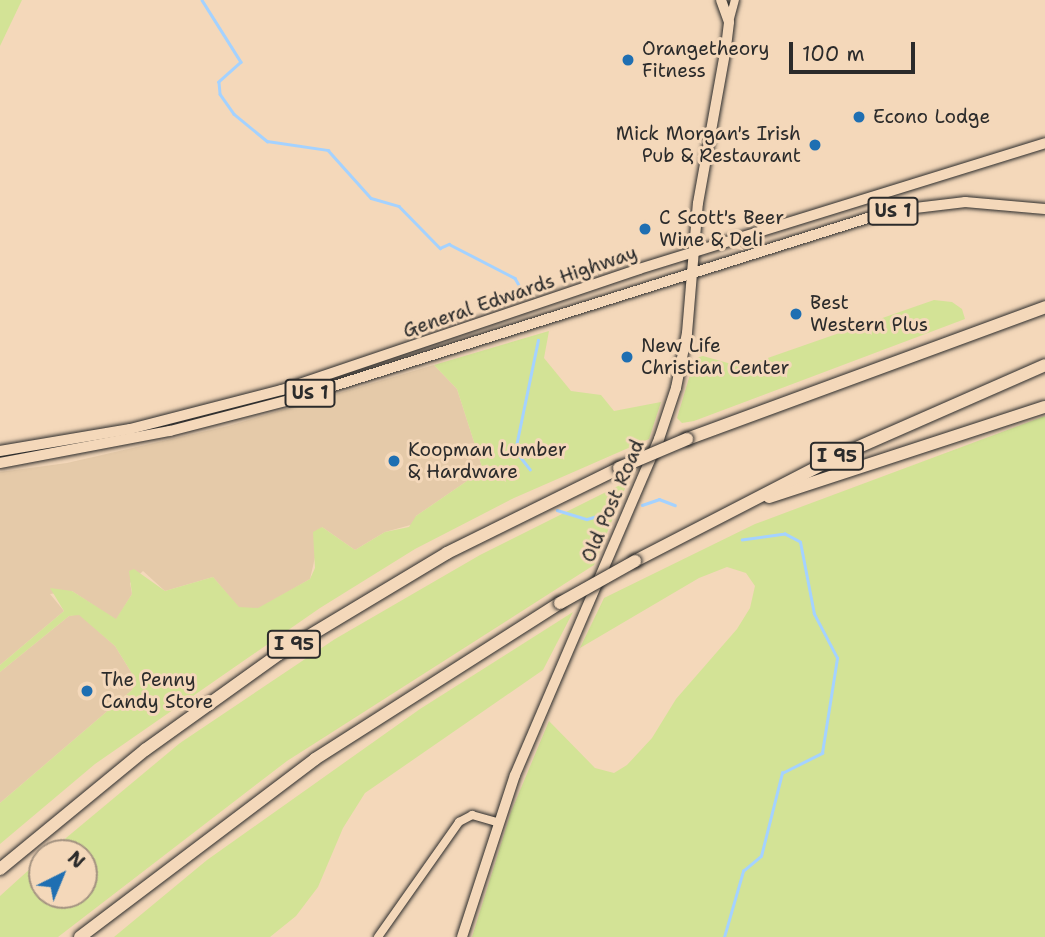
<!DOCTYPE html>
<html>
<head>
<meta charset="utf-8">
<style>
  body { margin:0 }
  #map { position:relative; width:1045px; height:937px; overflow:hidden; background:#f4d8ba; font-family:"Shantell Sans",sans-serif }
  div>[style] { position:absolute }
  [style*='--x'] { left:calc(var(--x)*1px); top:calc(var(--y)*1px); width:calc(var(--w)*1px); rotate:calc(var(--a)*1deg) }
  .built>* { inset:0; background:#e5caa9 }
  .green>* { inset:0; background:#d3e396 }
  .stream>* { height:2.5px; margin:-1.25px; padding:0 1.25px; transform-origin:1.25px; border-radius:1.25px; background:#a4d2ff }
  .roads { filter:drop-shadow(0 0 2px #2b2b2b) drop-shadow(0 0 2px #2b2b2b) }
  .minor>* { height:8px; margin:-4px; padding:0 4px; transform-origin:4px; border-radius:4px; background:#f4d8ba }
  .major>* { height:10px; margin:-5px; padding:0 5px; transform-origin:5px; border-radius:5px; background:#f4d8ba }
  .highway>* { height:12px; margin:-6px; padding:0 6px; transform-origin:6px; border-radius:6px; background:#f4d8ba }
  .bridges { filter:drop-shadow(0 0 2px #2b2b2b) drop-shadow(0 0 2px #2b2b2b) }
  .highway-bridge>* { height:12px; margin:-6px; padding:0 6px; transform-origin:6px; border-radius:6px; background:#f4d8ba }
  .dots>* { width:19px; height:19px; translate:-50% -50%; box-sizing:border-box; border:4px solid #f4d8ba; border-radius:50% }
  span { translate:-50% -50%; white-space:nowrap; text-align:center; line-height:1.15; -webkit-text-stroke:6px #f4d8ba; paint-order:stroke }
  .shield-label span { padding:2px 5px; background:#f4d8ba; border:2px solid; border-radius:5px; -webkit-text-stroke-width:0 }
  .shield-label { font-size:18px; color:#2b2b2b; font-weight:700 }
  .poi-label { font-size:19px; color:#2b2b2b }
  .left { translate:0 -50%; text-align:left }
  .right { translate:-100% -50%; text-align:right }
  .street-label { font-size:19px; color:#2b2b2b }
  .north { position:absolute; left:28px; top:839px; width:70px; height:70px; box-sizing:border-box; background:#f4d8ba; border:2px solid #a49381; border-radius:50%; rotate:43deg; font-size:19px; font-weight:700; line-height:28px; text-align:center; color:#2b2b2b }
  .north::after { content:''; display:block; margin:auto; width:24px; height:32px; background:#1f6fb2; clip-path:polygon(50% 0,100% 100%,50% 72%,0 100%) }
  .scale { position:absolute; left:789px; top:42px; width:126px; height:32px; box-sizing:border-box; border:4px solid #2b2b2b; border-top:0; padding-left:9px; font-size:21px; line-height:24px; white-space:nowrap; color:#2b2b2b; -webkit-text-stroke:5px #f4d8ba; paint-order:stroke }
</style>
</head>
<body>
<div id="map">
  <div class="built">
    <i style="clip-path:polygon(434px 365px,457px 389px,483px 470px,416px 516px,414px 524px,385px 532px,355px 550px,322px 527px,310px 579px,258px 609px,239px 608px,213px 577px,165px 591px,143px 571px,130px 583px,132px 594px,116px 620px,72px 591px,50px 594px,64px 611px,0 665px,0 472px,67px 463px,228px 426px)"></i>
    <i style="clip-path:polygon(79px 614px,115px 646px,136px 680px,132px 690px,0 803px,0 672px,69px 616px)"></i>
  </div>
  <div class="green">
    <i style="clip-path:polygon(0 0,22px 0,0 46px)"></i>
    <i style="clip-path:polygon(934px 300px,952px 302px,962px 309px,965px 319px,694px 421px,682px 423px,677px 418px,695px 358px,703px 356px,742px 367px)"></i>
    <i style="clip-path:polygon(549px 331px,544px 358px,571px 391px,601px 395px,614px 411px,661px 402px,649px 439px,514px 498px,415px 549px,320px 608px,95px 764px,0 844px,0 803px,132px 690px,136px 680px,115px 646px,79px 615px,69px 616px,0 672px,0 665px,64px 611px,50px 588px,72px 591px,116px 619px,132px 594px,129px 571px,134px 569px,165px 591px,213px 577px,239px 607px,258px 608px,310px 579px,315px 568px,313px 532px,322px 527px,355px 550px,385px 532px,409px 527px,416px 516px,483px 470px,457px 389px,434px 365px)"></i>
    <i style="clip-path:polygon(1045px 416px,1045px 937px,472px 937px,511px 812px,549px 721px,595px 768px,614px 773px,627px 765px,652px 738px,676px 699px,737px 629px,750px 608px,755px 586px,746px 573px,727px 567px,699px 578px,580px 648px,604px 598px,755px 524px)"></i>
    <i style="clip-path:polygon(628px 481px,594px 565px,287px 761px,58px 937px,0 937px,0 896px,42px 858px,42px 895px,84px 895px,84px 853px,48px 853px,180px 743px,335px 639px,480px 555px)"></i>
    <i style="clip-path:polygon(573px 612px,543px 670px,365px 793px,343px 828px,318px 887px,296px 916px,270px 937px,114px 937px,207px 860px,420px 709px)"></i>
  </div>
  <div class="stream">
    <i style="--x:202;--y:0;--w:73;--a:57.8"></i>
    <i style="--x:241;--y:62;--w:30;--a:138"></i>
    <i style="--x:219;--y:82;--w:12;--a:85"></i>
    <i style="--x:220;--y:94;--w:24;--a:55"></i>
    <i style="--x:234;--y:114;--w:43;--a:39.3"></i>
    <i style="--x:267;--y:141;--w:62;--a:8.4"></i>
    <i style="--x:328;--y:150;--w:64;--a:48.1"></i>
    <i style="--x:371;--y:198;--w:29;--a:16"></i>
    <i style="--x:399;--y:206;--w:59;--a:45.7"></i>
    <i style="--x:440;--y:248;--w:10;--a:-24"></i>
    <i style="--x:449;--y:244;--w:74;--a:27.3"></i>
    <i style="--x:515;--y:278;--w:20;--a:60"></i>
    <i style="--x:530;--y:470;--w:24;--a:-128"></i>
    <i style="--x:515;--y:451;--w:113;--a:-78.3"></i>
    <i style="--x:642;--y:505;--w:18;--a:-19"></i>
    <i style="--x:659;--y:499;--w:17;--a:21"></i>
    <i style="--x:557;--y:510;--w:31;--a:17"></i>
    <i style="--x:587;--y:519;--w:22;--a:-16"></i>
    <i style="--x:724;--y:937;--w:69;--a:-73.9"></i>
    <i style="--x:743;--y:871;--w:23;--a:-40"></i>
    <i style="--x:761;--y:856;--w:86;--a:-75.8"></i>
    <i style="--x:782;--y:773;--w:45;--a:-26.6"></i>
    <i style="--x:822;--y:753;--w:96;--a:-81"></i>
    <i style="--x:837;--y:658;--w:50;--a:-117.6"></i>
    <i style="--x:814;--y:614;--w:73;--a:-101"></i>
    <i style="--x:800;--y:542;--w:17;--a:-152"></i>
    <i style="--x:785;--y:534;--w:43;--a:172.1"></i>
  </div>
  <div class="roads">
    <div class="minor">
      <i style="--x:729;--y:22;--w:23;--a:-75"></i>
      <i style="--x:378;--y:937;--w:141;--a:-54.8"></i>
      <i style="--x:459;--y:822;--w:15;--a:-28"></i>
      <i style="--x:472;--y:815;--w:26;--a:16"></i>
    </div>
    <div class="major">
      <i style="--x:0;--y:451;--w:132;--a:-9.6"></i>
      <i style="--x:130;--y:429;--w:157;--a:-14.4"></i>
      <i style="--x:282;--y:390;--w:377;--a:-18.7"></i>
      <i style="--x:639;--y:269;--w:425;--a:-17.2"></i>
      <i style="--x:0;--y:463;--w:173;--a:-10.7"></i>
      <i style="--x:170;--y:431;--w:120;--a:-14.5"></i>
      <i style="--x:286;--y:401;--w:633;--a:-17.46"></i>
      <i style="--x:890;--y:211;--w:76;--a:-6.8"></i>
      <i style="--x:965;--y:202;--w:80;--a:5"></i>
      <i style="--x:462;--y:937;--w:170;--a:-71.9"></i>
      <i style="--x:515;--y:775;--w:366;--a:-66.8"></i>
      <i style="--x:659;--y:439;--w:54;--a:-71.6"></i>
      <i style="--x:676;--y:388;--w:56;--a:-78.7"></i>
      <i style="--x:687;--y:333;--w:130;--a:-85.2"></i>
      <i style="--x:698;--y:203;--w:158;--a:-79.8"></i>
      <i style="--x:726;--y:47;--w:25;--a:-83"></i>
      <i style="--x:729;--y:22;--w:23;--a:-110"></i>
    </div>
    <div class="highway">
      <i style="--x:687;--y:439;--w:382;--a:-20.2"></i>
      <i style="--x:769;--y:497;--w:290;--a:-18.1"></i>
      <i style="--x:635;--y:561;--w:229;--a:-27.3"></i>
      <i style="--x:838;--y:456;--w:226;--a:-23.7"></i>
      <i style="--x:0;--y:869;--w:188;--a:-39.4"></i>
      <i style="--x:145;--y:750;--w:165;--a:-35.6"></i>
      <i style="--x:279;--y:654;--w:196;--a:-31"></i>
      <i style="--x:447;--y:553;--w:192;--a:-26.3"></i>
      <i style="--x:80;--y:937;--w:295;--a:-37.1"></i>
      <i style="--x:315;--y:759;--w:290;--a:-32.5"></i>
    </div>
  </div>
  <div class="bridges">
    <div class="highway-bridge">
      <i style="--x:619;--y:468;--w:74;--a:-23.1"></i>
      <i style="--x:560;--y:603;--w:86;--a:-29.2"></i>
    </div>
  </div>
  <div class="dots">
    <i style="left:628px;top:60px;background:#1f6fb2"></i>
    <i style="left:859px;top:117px;background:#1f6fb2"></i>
    <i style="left:815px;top:145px;background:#1f6fb2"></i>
    <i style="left:645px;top:229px;background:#1f6fb2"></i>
    <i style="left:796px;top:314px;background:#1f6fb2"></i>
    <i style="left:627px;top:357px;background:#1f6fb2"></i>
    <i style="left:394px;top:461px;background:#1f6fb2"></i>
    <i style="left:87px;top:691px;background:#1f6fb2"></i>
  </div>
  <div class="shield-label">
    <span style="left:893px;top:211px">US 1</span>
    <span style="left:310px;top:393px">US 1</span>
    <span style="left:837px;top:456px">I 95</span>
    <span style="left:294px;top:644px">I 95</span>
  </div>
  <div class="poi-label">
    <span class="left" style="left:642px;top:60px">Orangetheory<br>Fitness</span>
    <span class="left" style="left:873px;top:117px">Econo Lodge</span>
    <span class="right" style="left:801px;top:145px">Mick Morgan's Irish<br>Pub &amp; Restaurant</span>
    <span class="left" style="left:659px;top:229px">C Scott's Beer<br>Wine &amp; Deli</span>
    <span class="left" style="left:810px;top:314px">Best<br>Western Plus</span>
    <span class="left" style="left:641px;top:357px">New Life<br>Christian Center</span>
    <span class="left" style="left:408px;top:461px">Koopman Lumber<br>&amp; Hardware</span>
    <span class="left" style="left:101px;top:691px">The Penny<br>Candy Store</span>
  </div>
  <div class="street-label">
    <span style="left:520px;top:292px;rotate:-19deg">General Edwards Highway</span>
    <span style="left:613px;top:501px;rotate:-67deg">Old Post Road</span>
  </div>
  <div class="north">N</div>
  <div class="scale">100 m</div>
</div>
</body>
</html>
